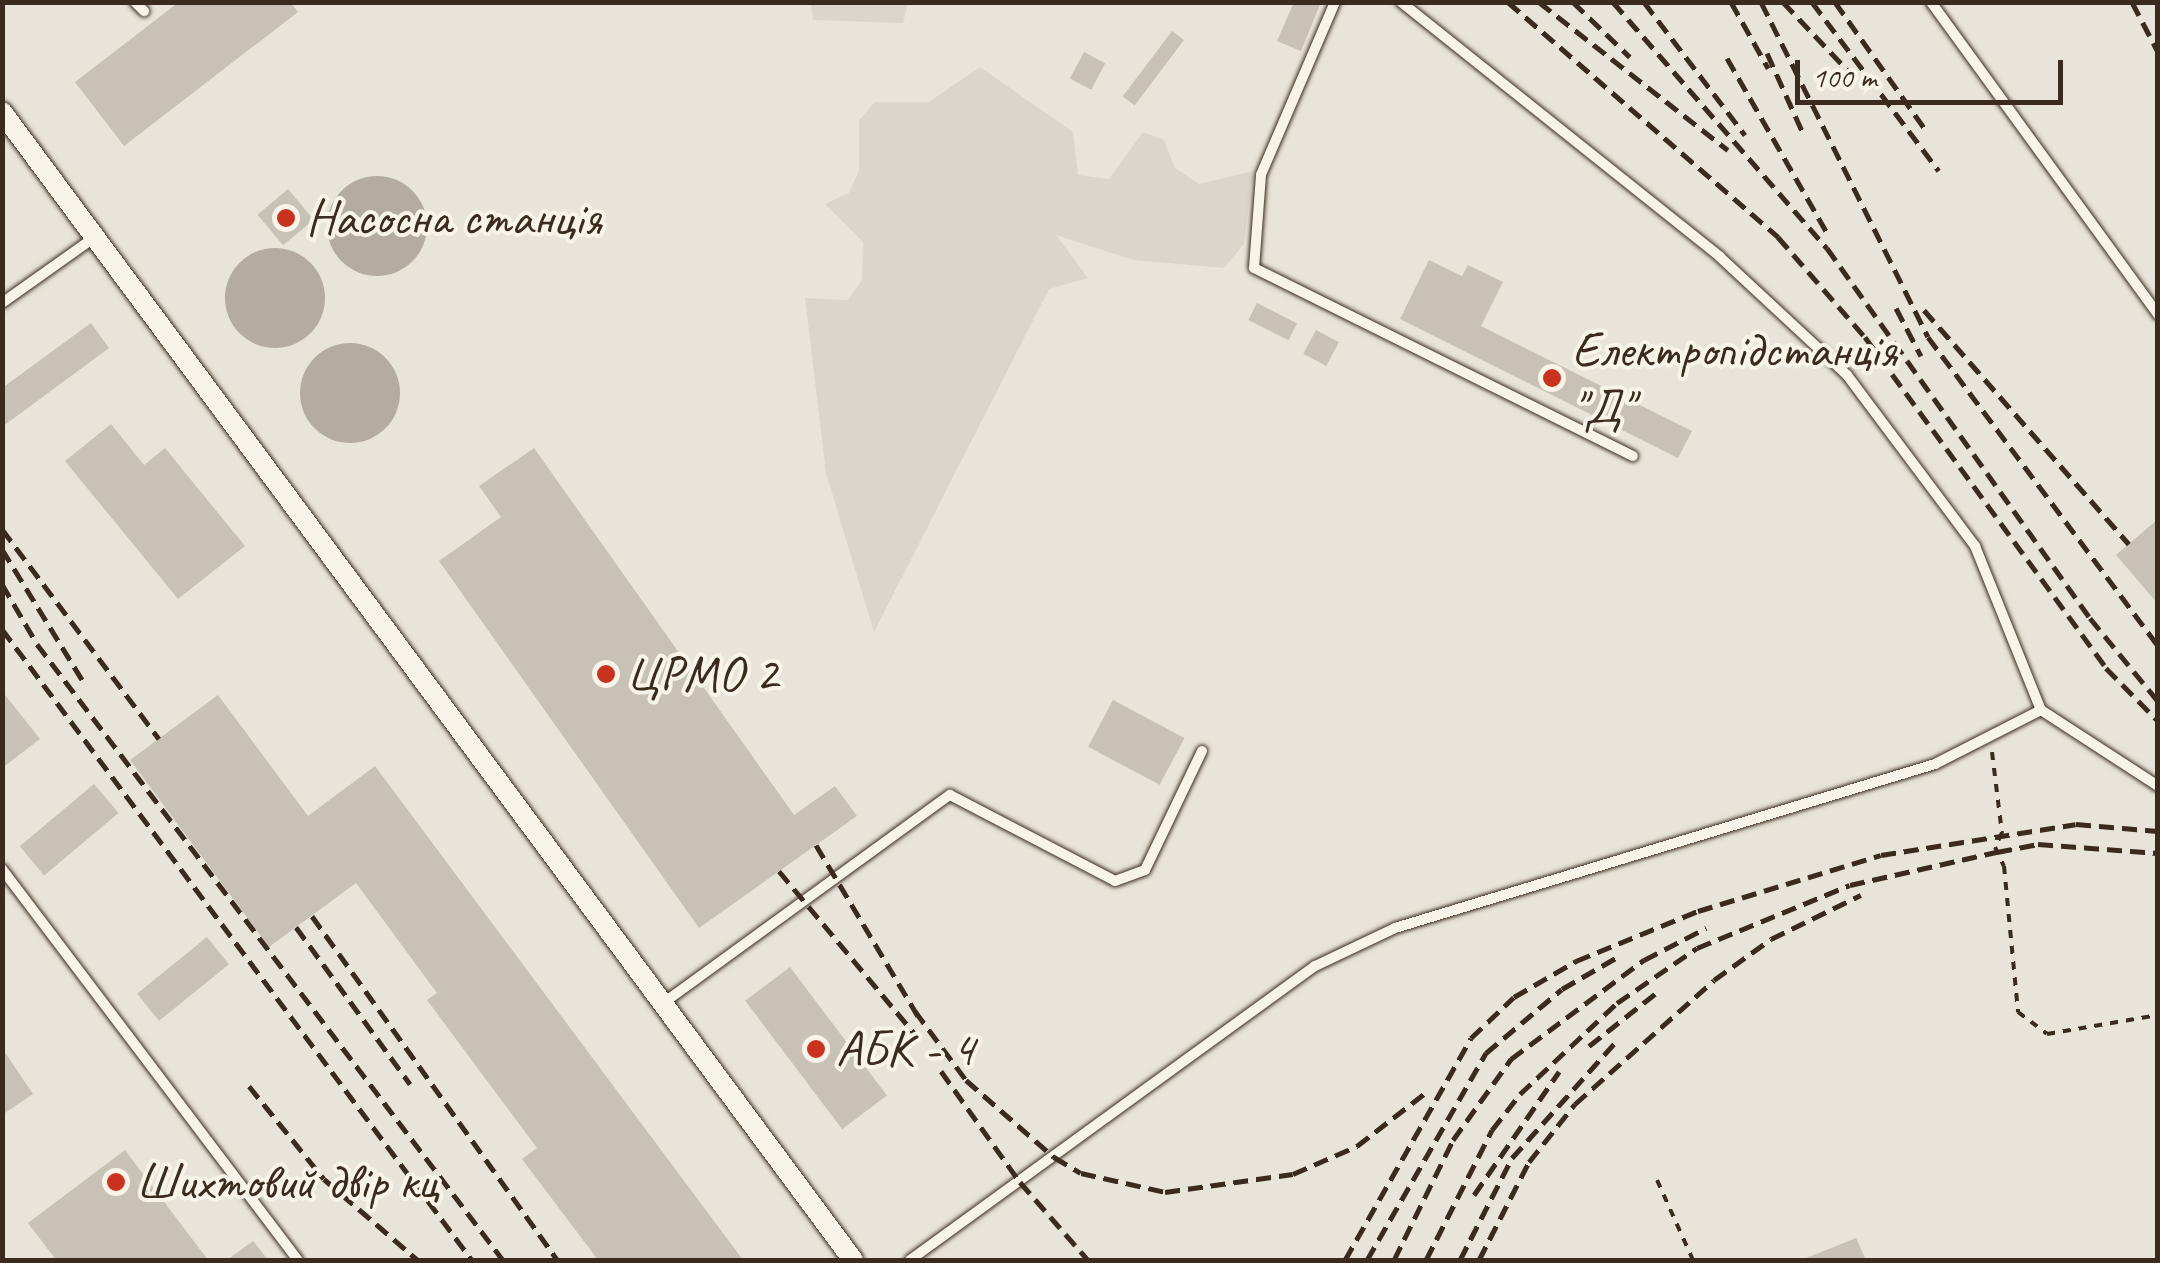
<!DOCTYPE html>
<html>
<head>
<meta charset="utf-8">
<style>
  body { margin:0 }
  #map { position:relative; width:2160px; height:1263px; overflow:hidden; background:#f7f3e8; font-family:Caveat,sans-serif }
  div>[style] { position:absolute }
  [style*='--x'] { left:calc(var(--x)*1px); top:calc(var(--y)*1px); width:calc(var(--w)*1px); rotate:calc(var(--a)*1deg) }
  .built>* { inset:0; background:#e9e4d9; transform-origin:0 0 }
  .green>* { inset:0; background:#dbd6cb }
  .water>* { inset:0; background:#b4aca0 }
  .round { border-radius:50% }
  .building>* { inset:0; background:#c8c1b6; transform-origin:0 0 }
  .path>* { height:4px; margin-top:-2px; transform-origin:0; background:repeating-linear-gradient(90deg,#3b2a1e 0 8px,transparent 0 16px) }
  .roads { filter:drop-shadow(0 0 2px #3b2a1e) drop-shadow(0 0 2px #3b2a1e) }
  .lane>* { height:10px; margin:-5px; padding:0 5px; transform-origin:5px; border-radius:5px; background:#f7f3e8 }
  .street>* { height:20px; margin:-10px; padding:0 10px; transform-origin:10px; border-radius:10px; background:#f7f3e8 }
  .rail>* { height:5px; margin-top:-2.5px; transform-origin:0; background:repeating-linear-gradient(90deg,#3b2a1e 0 15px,transparent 0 23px) }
  .dots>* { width:28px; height:28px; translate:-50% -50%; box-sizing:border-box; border:5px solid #f7f3e8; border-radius:50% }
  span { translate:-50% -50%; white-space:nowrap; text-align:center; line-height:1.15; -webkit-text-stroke:8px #f7f3e8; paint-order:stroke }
  .poi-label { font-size:50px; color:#3b2a1e }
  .left { translate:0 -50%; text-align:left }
  .frame { position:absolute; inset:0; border:5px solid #3b2a1e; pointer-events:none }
  .scale { position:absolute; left:1795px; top:60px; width:268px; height:45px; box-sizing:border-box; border:5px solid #3b2a1e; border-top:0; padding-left:12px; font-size:30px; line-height:35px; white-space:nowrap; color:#3b2a1e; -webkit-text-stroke:8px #f7f3e8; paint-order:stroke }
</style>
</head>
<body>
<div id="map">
  <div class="built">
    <i style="left:3px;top:3px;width:2154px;height:1257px"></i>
  </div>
  <div class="green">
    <i style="clip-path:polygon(811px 3px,811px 2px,908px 3px,903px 23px,813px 20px)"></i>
    <i style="clip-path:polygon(980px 67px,1073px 132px,1078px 175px,1109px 179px,1143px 132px,1164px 140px,1175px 168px,1199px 184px,1253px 171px,1244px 244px,1224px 268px,1133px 260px,1056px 235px,1088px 278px,1049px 289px,874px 632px,826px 473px,805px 298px,848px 300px,862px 280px,863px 242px,825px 204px,849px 193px,859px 170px,859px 120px,875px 102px,929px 102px)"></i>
  </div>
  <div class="water">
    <i class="round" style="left:327px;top:176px;width:100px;height:100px"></i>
    <i class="round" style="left:225px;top:248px;width:100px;height:100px"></i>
    <i class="round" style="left:300px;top:343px;width:100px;height:100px"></i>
  </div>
  <div class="building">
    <i style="clip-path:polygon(179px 2px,290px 2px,298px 12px,124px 146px,75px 82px)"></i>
    <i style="clip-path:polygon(1294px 2px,1321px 2px,1301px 51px,1277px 41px)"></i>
    <i style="left:1172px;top:31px;width:15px;height:82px;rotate:37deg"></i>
    <i style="left:1084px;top:52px;width:24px;height:30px;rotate:28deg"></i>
    <i style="left:288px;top:189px;width:40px;height:40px;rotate:50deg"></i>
    <i style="clip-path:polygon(1429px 260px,1462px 276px,1468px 265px,1503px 282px,1481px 326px,1692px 431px,1678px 458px,1400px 319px)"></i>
    <i style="left:1257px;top:303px;width:45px;height:19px;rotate:27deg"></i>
    <i style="clip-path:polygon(91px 323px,109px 348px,2px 427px,2px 388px)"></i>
    <i style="left:1316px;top:330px;width:26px;height:27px;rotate:28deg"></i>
    <i style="clip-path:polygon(111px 424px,144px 465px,165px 448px,245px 546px,178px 599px,65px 461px)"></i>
    <i style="clip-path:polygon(534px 448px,794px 815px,835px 786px,857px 816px,699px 928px,439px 561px,501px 517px,479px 486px)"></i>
    <i style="clip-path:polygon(2158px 519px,2158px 604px,2116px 555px)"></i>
    <i style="clip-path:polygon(2px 691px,40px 739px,2px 768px)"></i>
    <i style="clip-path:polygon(218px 695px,308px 816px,375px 766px,743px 1260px,598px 1260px,522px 1159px,537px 1148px,427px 1000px,437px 993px,356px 883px,269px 947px,130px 760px)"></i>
    <i style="left:1113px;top:700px;width:81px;height:53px;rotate:28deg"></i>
    <i style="left:94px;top:784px;width:38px;height:97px;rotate:50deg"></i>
    <i style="left:207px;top:937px;width:35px;height:90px;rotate:51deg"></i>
    <i style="left:790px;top:967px;width:161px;height:56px;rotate:53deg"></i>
    <i style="clip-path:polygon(2px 1048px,33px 1094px,2px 1115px)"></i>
    <i style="clip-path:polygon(125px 1150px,208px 1260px,56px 1260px,28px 1223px)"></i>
    <i style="clip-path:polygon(1856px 1238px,1866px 1260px,1801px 1260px)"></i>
    <i style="clip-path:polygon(253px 1241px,268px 1260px,227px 1260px)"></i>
  </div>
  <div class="path">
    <i style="--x:1992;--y:752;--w:82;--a:83"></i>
    <i style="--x:2002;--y:833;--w:16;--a:117"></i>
    <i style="--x:1995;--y:847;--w:21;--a:65"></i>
    <i style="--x:2004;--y:866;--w:147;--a:84.5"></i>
    <i style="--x:2018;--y:1012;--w:36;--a:37"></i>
    <i style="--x:2047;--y:1034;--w:113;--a:-9.7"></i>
    <i style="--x:1657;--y:1180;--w:88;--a:65.8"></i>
  </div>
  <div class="roads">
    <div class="lane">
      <i style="--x:135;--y:2;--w:13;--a:45"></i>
      <i style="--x:1335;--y:2;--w:188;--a:113.2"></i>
      <i style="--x:1261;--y:175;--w:93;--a:94.3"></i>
      <i style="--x:1254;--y:268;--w:423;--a:26.4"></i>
      <i style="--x:1401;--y:2;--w:408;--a:38.6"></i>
      <i style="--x:1720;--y:257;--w:173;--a:42.9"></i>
      <i style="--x:1847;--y:375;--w:214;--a:53.2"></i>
      <i style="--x:1975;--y:546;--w:177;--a:68.1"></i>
      <i style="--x:1931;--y:2;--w:387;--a:54"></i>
      <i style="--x:2;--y:303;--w:114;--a:-35.4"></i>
      <i style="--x:2;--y:869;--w:490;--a:52.9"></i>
      <i style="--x:666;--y:1001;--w:351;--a:-36"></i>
      <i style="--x:950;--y:795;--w:186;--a:27.5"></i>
      <i style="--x:1115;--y:881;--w:32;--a:-20"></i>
      <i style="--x:1145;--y:870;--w:132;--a:-64.4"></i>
      <i style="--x:910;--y:1260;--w:500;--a:-35.98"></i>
      <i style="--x:1315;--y:966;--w:89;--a:-25.4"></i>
      <i style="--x:1395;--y:928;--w:564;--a:-16.89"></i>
      <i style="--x:1935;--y:764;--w:119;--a:-27"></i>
      <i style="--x:2041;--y:710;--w:140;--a:33"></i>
    </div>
    <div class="street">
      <i style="--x:2;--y:112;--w:1429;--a:53.45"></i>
    </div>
  </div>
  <div class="rail">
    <i style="--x:1508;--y:2;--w:358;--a:41"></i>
    <i style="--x:1778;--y:237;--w:133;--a:49"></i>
    <i style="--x:1865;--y:337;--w:409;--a:53.9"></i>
    <i style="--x:2106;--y:668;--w:74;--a:45.5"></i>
    <i style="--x:1539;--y:2;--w:240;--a:38.1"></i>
    <i style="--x:1573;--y:2;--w:79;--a:44"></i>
    <i style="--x:1613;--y:2;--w:326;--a:49"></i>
    <i style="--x:1827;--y:248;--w:454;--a:54.6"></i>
    <i style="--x:2090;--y:618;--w:107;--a:50.7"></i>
    <i style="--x:1644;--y:2;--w:167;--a:52.8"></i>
    <i style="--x:1731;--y:2;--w:76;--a:60.7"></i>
    <i style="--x:1761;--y:2;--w:374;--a:63.5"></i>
    <i style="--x:1928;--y:337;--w:385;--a:53.3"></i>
    <i style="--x:1783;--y:2;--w:105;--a:46.5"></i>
    <i style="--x:1812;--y:2;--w:211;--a:53.1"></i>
    <i style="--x:1835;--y:2;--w:156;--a:54.7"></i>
    <i style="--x:2132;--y:2;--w:56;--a:62.5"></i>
    <i style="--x:1767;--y:53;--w:85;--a:65.8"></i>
    <i style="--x:1727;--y:58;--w:205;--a:60.2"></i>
    <i style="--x:1896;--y:308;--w:54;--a:62.5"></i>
    <i style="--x:1924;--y:310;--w:311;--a:48.8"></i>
    <i style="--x:2;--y:529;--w:262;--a:53.2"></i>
    <i style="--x:2;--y:549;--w:155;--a:58.5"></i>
    <i style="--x:2;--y:584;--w:69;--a:59.7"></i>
    <i style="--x:37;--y:644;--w:772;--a:52.89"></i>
    <i style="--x:2;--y:629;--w:787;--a:53.32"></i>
    <i style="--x:816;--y:845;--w:207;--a:59.2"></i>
    <i style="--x:779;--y:871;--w:217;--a:50.2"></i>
    <i style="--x:312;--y:916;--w:422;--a:54.5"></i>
    <i style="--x:296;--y:927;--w:194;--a:54"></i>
    <i style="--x:915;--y:1011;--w:86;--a:53.5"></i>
    <i style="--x:966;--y:1080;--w:117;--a:41.2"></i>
    <i style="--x:1054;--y:1157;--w:31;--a:31"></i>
    <i style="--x:1081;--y:1173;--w:86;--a:12.7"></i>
    <i style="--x:1165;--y:1192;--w:129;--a:-8"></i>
    <i style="--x:1293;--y:1174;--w:70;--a:-23.6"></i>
    <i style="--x:1357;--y:1146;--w:90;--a:-37.8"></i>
    <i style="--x:1589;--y:1046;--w:90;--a:-38.3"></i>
    <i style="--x:941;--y:1071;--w:136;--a:54.6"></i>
    <i style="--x:1020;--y:1182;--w:103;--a:48.9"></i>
    <i style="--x:249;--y:1086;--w:119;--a:51.1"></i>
    <i style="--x:324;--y:1179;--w:124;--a:40.8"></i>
    <i style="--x:1474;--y:1195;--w:150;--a:-55.4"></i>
    <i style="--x:1345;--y:1260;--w:255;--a:-60.4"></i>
    <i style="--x:1471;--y:1038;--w:59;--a:-43.6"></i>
    <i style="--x:1514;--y:997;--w:72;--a:-30.1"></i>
    <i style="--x:1576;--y:961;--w:132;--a:-22.3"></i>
    <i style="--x:1698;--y:911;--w:191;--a:-17"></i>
    <i style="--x:1881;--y:855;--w:197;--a:-9"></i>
    <i style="--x:2076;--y:824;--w:82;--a:4.9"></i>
    <i style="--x:1367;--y:1260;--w:239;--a:-60.1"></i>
    <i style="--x:1486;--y:1053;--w:99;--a:-40.1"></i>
    <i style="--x:1562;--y:989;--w:68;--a:-30"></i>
    <i style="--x:1394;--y:1260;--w:134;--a:-63.8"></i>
    <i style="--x:1453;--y:1140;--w:100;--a:-54.4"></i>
    <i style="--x:1511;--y:1059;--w:166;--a:-36.7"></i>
    <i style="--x:1644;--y:960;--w:70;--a:-27.3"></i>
    <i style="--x:1426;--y:1260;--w:146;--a:-63.1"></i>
    <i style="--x:1492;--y:1130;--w:46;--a:-52.1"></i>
    <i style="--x:1520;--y:1094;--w:133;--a:-43.2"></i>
    <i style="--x:1617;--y:1003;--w:97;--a:-34.5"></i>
    <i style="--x:1697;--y:948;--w:165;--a:-22.4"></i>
    <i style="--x:1850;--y:885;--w:151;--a:-12.7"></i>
    <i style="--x:1997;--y:852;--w:42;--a:-11"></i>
    <i style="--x:2038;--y:844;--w:120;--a:4.3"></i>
    <i style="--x:1460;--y:1260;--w:114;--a:-63"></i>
    <i style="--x:1512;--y:1158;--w:154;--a:-48.2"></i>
    <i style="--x:1479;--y:1260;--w:110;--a:-63"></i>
    <i style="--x:1529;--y:1162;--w:74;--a:-51.6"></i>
    <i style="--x:1575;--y:1104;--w:186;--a:-41.7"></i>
    <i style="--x:1714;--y:980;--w:70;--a:-35.7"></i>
    <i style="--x:1771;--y:939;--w:100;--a:-26.1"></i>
  </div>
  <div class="dots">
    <i style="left:286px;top:218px;background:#c8321e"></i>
    <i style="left:1552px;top:378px;background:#c8321e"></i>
    <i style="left:606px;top:674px;background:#c8321e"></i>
    <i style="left:816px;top:1049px;background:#c8321e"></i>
    <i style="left:116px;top:1182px;background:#c8321e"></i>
  </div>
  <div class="poi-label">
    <span class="left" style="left:306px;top:218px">Насосна станція</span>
    <span class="left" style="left:1572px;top:378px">Електропідстанція<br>"Д"</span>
    <span class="left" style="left:626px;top:674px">ЦРМО 2</span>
    <span class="left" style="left:836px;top:1049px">АБК - 4</span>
    <span class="left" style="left:136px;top:1182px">Шихтовий двір кц</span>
  </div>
  <div class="frame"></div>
  <div class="scale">100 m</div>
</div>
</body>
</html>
